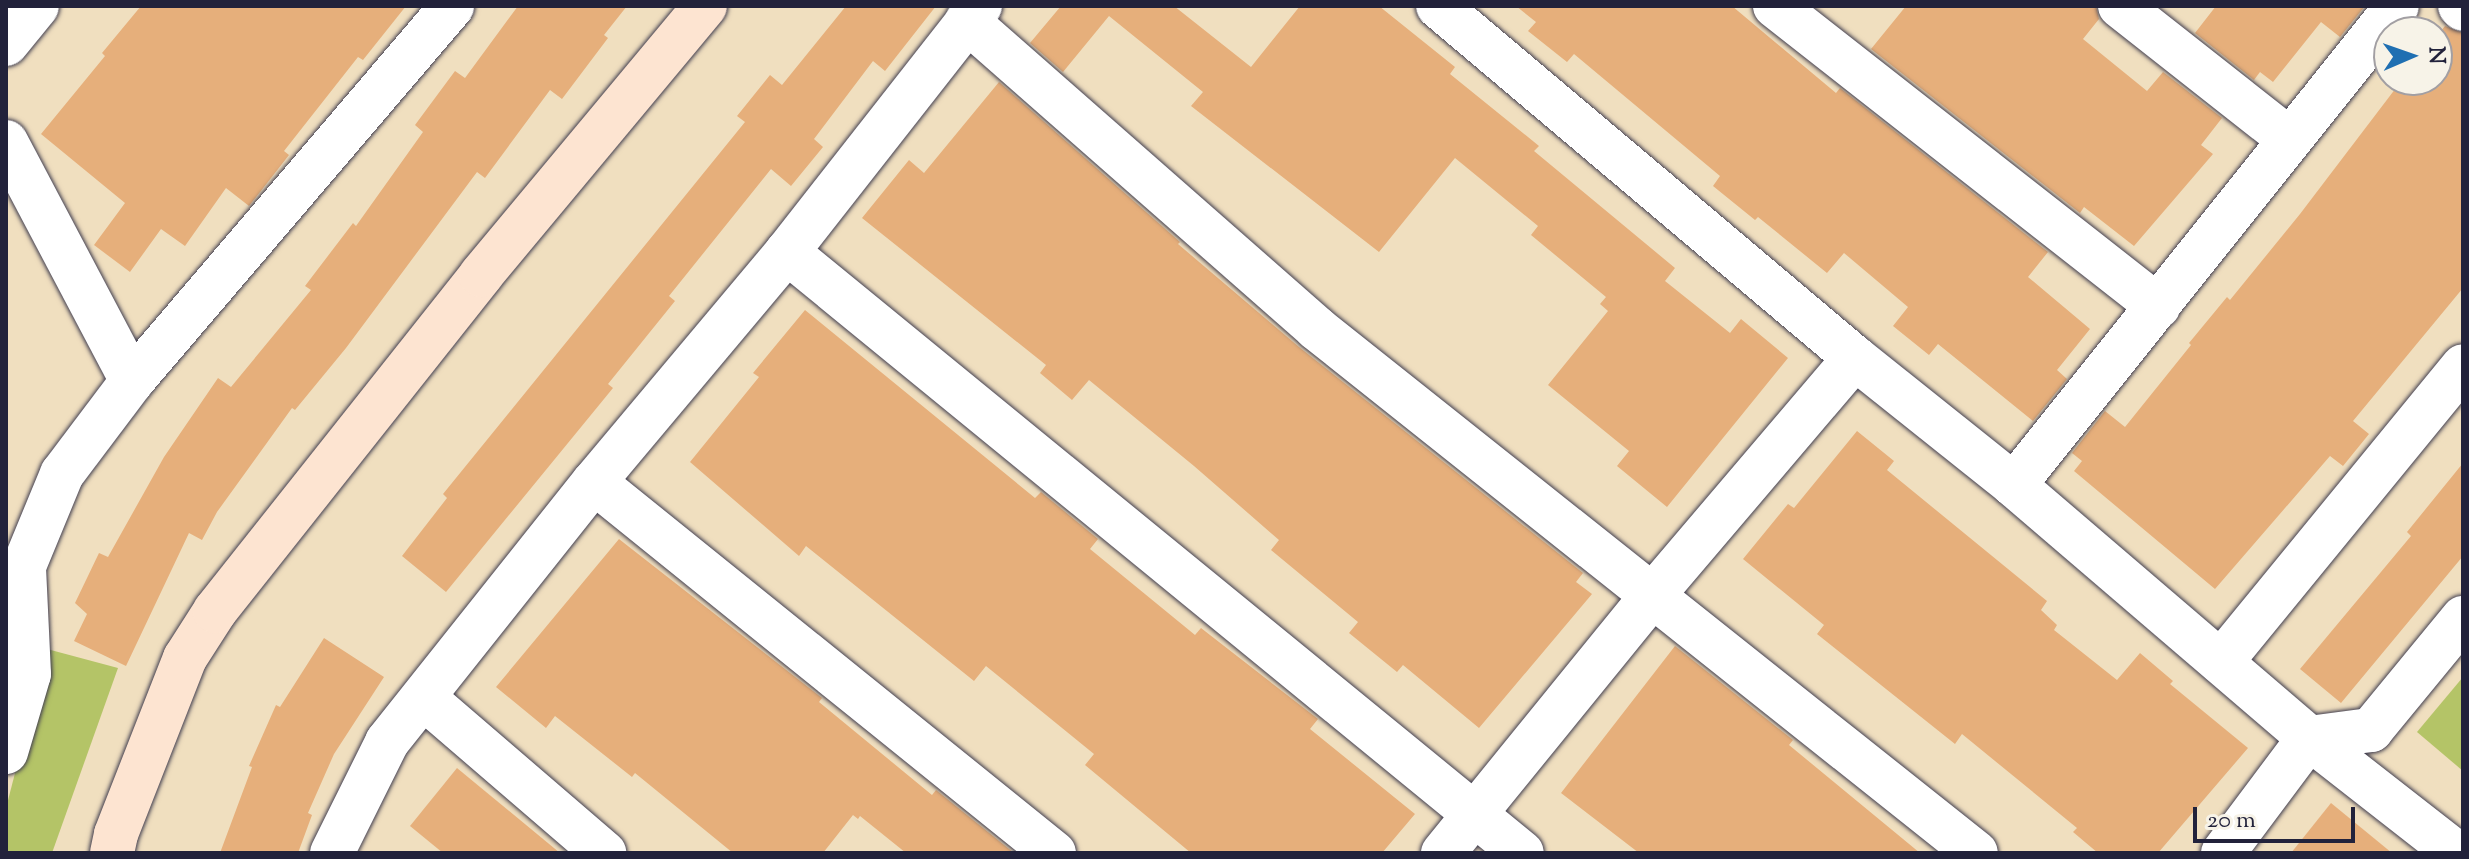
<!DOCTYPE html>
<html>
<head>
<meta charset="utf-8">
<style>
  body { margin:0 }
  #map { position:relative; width:2469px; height:859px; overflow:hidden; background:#f0dfbf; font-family:"Sorts Mill Goudy",serif }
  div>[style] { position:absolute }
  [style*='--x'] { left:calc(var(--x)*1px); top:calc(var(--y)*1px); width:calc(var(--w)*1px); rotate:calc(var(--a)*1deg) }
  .green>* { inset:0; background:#b4c467 }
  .building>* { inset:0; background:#e6af7b }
  .roads { filter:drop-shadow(0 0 2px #413e4f) drop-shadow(0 0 2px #413e4f) }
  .street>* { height:44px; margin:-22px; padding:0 22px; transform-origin:22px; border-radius:22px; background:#fff }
  .secondary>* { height:44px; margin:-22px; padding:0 22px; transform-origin:22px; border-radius:22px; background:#fde4d1 }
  span { translate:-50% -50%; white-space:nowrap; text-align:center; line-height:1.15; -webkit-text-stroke:6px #f7f3e8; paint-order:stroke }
  .frame { position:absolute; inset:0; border:8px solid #22223b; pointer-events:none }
  .north { position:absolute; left:2373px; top:16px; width:80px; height:80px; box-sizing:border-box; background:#f7f3e8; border:2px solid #a29fa3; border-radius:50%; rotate:88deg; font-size:22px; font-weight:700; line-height:32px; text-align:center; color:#22223b }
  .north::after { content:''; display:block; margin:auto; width:28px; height:36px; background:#1f6fb2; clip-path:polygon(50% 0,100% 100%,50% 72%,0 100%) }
  .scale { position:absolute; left:2193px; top:807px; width:162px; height:36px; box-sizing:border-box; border:4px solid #22223b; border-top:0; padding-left:10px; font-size:24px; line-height:28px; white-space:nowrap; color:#22223b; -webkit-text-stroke:6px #f7f3e8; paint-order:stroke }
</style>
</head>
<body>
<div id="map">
  <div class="green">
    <i style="clip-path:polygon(47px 649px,118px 668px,52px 853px,6px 853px,6px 808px)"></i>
    <i style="clip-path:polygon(2463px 677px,2463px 771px,2417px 732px)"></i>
  </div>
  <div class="building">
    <i style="clip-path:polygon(141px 6px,406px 6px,363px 60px,358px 57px,284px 151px,289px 155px,249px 206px,226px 188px,185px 246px,161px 229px,130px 272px,94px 245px,125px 203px,41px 134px,105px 56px,102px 53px)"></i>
    <i style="clip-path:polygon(518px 6px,627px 6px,604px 35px,608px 38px,562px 99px,550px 90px,485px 178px,477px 172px,346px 348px,295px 410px,292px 408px,217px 512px,202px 540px,189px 533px,126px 666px,74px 641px,87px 614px,75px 603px,99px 553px,108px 557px,164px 457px,218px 378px,231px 387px,311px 290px,305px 286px,353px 223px,356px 226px,423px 132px,415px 125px,455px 71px,465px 78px)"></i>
    <i style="clip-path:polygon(846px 6px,936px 6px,885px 71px,873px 61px,814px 139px,823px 147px,791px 186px,771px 169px,669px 296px,675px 301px,608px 384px,613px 388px,446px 592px,402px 556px,447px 498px,443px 494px,745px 122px,737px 116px,770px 75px,782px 85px)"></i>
    <i style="clip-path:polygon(1061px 6px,1174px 6px,1251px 67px,1300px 6px,1379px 6px,1455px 67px,1450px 74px,1539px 146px,1534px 151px,1675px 268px,1665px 281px,1730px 333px,1741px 319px,1788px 358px,1667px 507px,1617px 466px,1629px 451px,1548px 385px,1608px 311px,1600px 304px,1606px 297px,1531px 235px,1538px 226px,1455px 158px,1379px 252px,1191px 106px,1203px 92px,1109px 16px,1063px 72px,1030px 43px)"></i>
    <i style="clip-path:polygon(1516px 6px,1732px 6px,1836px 93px,1840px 88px,2048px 252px,2028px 277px,2090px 329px,2057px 370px,2067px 379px,2033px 421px,1938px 344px,1929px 355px,1893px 326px,1908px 307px,1844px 253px,1827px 273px,1758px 217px,1755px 220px,1713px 186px,1720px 176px,1574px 54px,1567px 62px,1528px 31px,1536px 22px)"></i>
    <i style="clip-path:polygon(1906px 6px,2096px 6px,2099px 19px,2083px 39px,2147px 91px,2163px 72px,2222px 118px,2201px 145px,2213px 154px,2134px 246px,2084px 207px,2080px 213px,1871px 49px)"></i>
    <i style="clip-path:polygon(2216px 6px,2365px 6px,2340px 37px,2321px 22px,2273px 82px,2260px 72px,2254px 80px,2195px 33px)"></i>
    <i style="clip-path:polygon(2445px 26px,2463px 33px,2463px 288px,2353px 421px,2369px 434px,2343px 466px,2330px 456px,2215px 589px,2074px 471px,2082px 461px,2072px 453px,2105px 411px,2125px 427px,2191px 345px,2189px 343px,2227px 297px,2230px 300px,2300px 214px,2402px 80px,2437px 80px,2437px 36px)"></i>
    <i style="clip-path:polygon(999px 82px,1180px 242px,1178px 244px,1299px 347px,1583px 573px,1576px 582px,1592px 594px,1479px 728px,1403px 665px,1397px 672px,1349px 633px,1358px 622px,1271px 550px,1279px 540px,1194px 466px,1089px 380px,1072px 400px,1040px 373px,1046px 365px,862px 218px,909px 160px,924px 173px)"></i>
    <i style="clip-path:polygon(805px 310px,1035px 498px,1041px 492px,1098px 539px,1090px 549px,1195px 635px,1201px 628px,1318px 719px,1310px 729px,1415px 814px,1382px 853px,1191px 853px,1085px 765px,1094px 754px,986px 666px,974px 681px,806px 546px,799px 556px,690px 462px,759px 377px,753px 373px)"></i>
    <i style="clip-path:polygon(1857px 431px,1894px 461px,1887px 470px,2047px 601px,2041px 610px,2057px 625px,2054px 630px,2117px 680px,2140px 653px,2173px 681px,2170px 684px,2248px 748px,2158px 853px,2098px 853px,2073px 832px,2077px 828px,1962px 734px,1955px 744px,1817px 634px,1824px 625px,1743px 559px,1788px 504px,1794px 508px)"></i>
    <i style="clip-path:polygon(2463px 463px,2463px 556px,2341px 703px,2300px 669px,2411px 536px,2407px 532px)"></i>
    <i style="clip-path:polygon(619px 539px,822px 698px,819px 702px,932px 795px,936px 790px,1014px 853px,906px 853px,860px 816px,858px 819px,853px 815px,823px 853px,733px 853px,635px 773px,632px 777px,555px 716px,546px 728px,496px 687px)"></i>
    <i style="clip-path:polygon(324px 638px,384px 677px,334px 754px,308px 813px,312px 815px,298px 853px,220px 853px,252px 767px,249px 766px,276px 705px,280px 707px)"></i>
    <i style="clip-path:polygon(1675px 646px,1793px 740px,1789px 745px,1920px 853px,1639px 853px,1561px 793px)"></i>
    <i style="clip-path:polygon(457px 768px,560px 853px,443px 853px,410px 826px)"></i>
    <i style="clip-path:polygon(2331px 803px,2392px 853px,2291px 853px)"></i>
  </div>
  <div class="roads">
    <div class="street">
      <i style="--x:1438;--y:6;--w:546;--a:40.17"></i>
      <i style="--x:1855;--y:358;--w:203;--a:38.6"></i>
      <i style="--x:2014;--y:485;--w:389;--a:40.6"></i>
      <i style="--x:2309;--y:738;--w:187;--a:38"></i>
      <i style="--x:1775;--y:6;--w:487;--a:38.1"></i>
      <i style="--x:2120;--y:6;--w:215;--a:38.2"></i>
      <i style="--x:2460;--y:6;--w:4;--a:45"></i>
      <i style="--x:967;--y:21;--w:465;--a:41.3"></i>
      <i style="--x:1316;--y:328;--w:843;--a:38.5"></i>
      <i style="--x:6;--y:44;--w:49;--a:-50.8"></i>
      <i style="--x:6;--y:142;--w:270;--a:62.2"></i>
      <i style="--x:787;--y:252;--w:949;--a:39.27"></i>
      <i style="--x:594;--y:482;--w:591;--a:38.89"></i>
      <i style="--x:2014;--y:485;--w:613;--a:-51.35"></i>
      <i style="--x:2221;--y:662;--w:382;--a:-50.7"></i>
      <i style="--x:424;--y:698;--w:238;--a:40.7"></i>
      <i style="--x:6;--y:752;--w:81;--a:-73.6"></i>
      <i style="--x:29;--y:674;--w:108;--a:-92.7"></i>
      <i style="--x:24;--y:566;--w:100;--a:-67.6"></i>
      <i style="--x:62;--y:474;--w:116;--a:-53"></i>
      <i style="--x:132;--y:381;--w:493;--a:-49.5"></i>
      <i style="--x:332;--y:853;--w:124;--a:-63.6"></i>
      <i style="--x:387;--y:742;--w:332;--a:-51.5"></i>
      <i style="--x:594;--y:482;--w:300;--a:-50"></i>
      <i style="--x:787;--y:252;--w:313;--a:-51.9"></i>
      <i style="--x:1443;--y:853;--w:333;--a:-50.9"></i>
      <i style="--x:1653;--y:595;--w:311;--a:-49.6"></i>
      <i style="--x:2223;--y:853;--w:144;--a:-53.2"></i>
      <i style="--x:2309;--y:738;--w:63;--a:-7.4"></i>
      <i style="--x:2371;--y:730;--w:145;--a:-50.6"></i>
    </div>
    <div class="secondary">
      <i style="--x:112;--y:853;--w:19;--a:-78"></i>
      <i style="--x:116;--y:834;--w:189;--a:-68.6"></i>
      <i style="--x:185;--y:658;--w:56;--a:-57.4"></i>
      <i style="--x:215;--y:611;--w:429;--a:-51.6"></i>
      <i style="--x:481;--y:275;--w:350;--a:-50.2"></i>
    </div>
  </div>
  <div class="frame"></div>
  <div class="north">N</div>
  <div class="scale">20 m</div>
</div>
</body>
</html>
